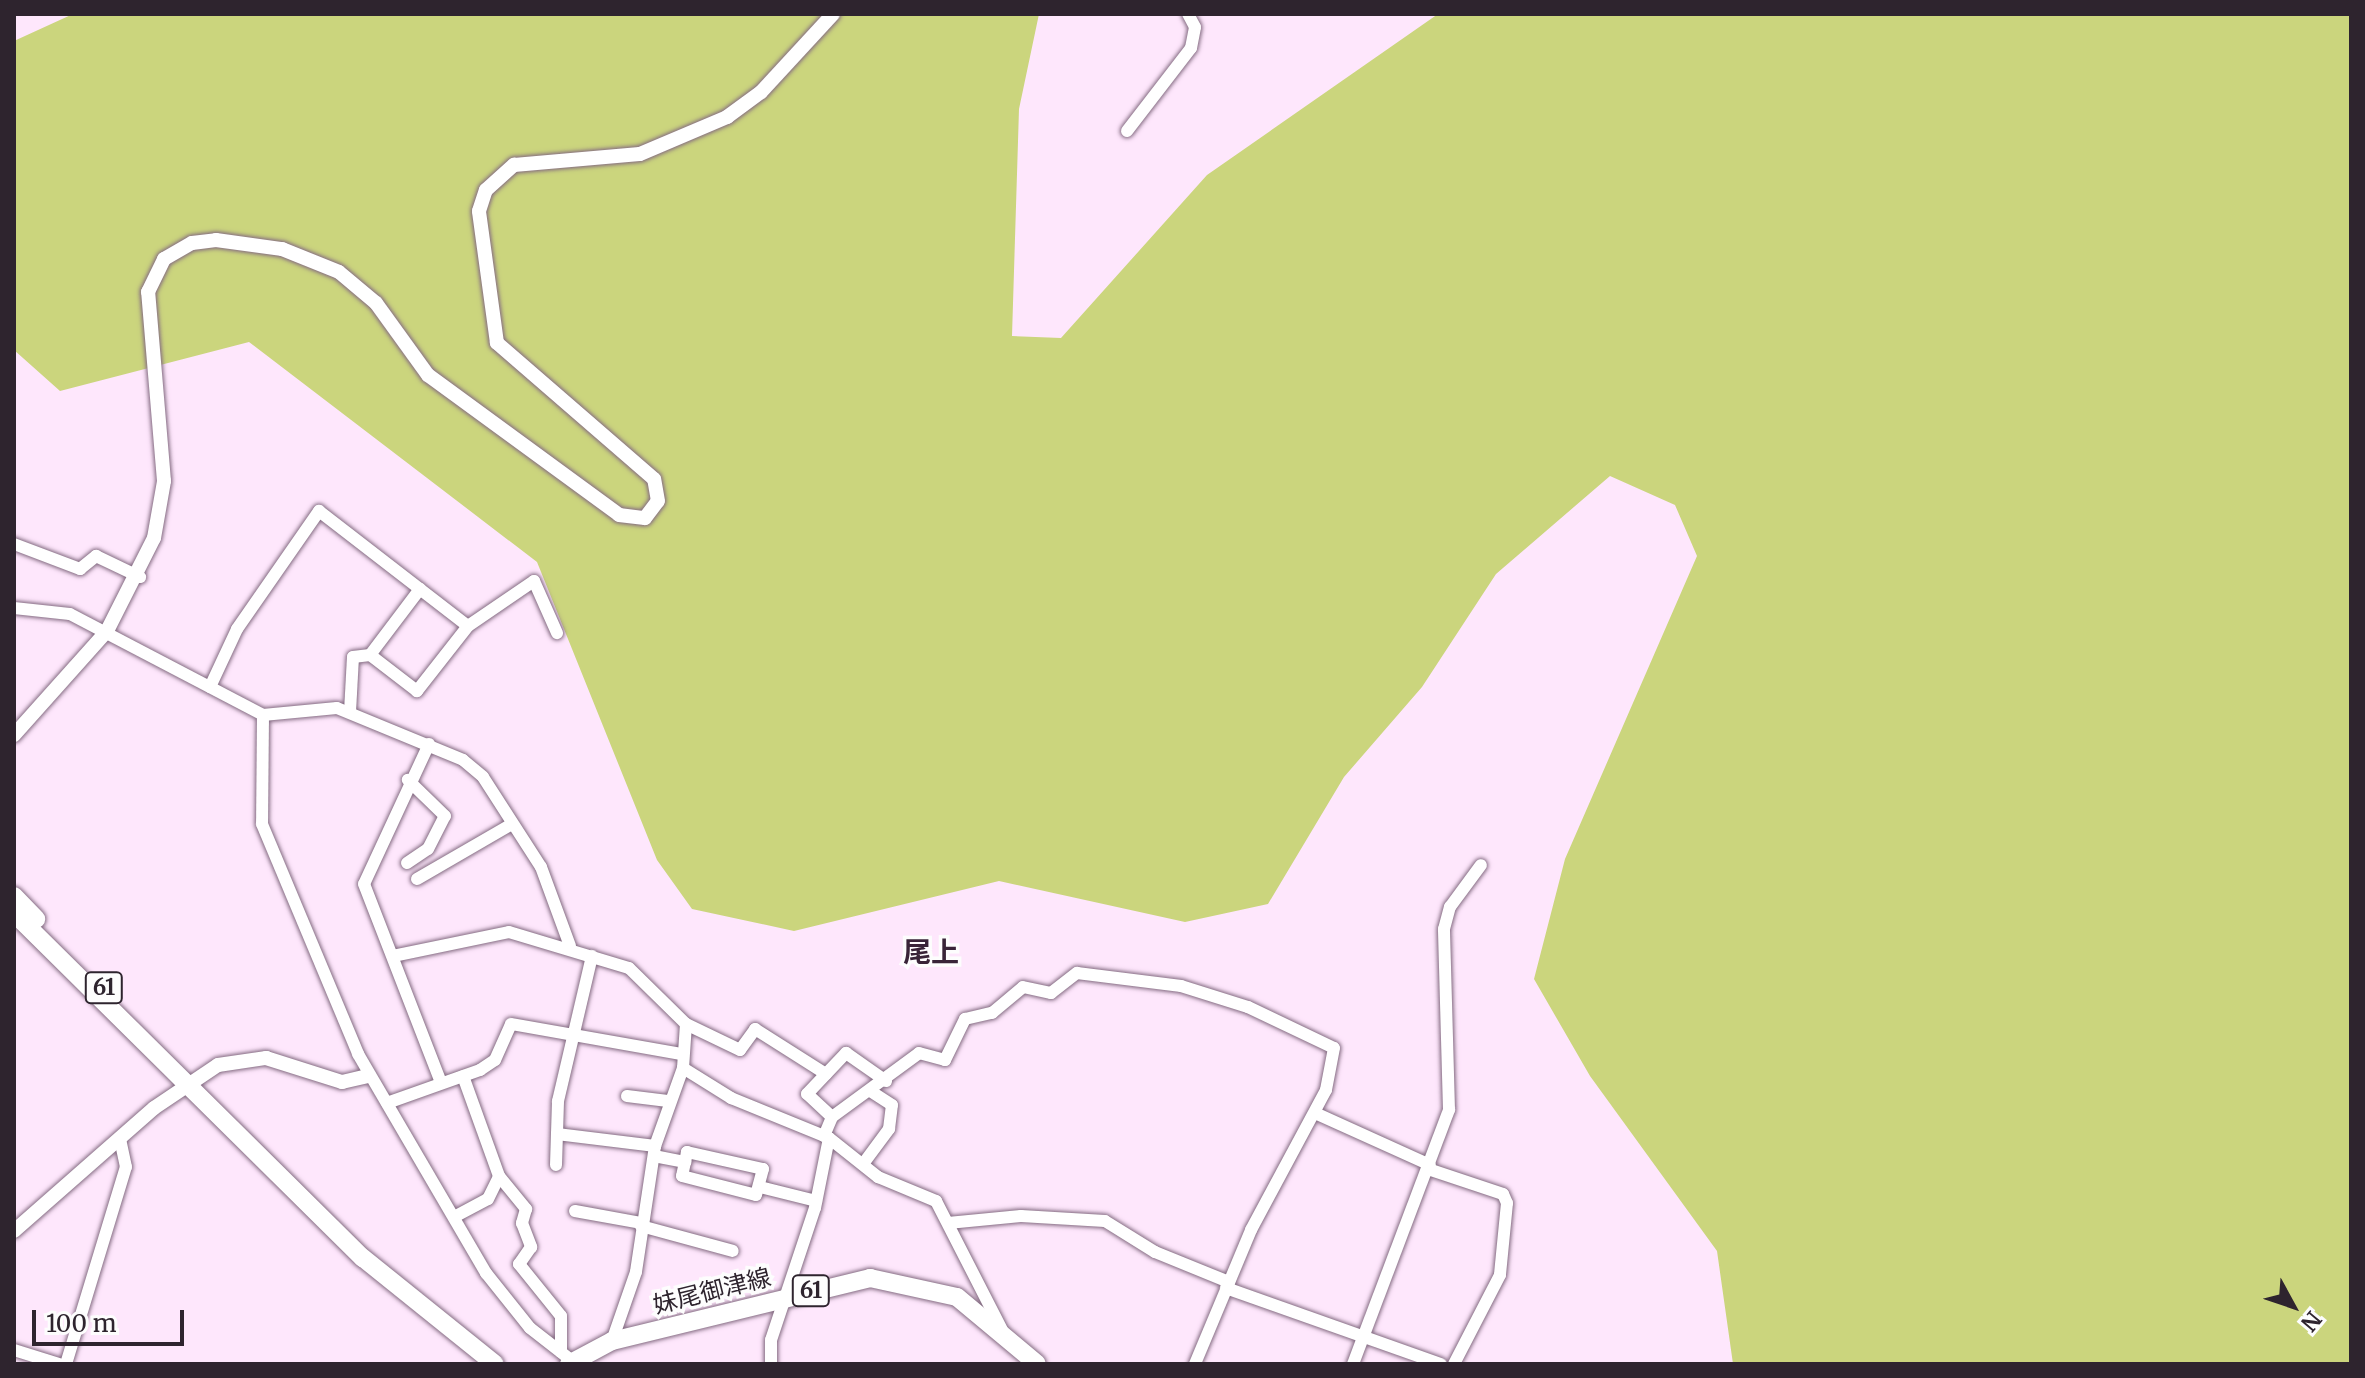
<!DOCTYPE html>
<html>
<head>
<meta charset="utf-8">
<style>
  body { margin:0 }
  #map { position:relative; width:2365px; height:1378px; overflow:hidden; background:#fee7fc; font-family:Merriweather,"Noto Sans JP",serif }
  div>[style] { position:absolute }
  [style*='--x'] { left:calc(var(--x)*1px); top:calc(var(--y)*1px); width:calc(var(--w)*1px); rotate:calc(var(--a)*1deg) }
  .green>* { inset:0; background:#cbd57d }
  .roads { filter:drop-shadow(0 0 2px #846b82) drop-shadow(0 0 2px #846b82) }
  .minor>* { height:12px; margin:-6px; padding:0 6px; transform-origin:6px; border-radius:6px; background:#fff }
  .tertiary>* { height:14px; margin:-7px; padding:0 7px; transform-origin:7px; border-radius:7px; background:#fff }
  .primary>* { height:18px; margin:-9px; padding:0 9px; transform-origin:9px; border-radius:9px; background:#fff }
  span { translate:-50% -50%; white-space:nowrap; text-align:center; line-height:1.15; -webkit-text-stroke:7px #fdfdfd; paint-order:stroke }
  .shield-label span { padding:2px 6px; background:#fdfdfd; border:2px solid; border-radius:6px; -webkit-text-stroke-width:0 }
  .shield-label { font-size:22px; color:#2e242e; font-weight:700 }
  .street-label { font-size:24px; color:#2e242e }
  .quarter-label { font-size:28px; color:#392438; font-weight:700 }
  .frame { position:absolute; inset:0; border:16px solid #2e242e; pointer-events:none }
  .north { position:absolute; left:2253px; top:1266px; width:80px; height:80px; -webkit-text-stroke:6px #fdfdfd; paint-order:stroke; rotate:130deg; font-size:22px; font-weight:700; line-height:32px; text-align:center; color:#2e242e }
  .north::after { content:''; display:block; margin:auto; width:28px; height:36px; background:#2e242e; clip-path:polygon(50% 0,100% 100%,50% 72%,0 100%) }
  .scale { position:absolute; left:32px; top:1310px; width:152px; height:36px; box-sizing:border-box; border:4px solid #2e242e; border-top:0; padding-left:10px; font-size:24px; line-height:28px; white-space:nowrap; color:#2e242e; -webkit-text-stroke:6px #fdfdfd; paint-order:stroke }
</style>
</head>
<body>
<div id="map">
  <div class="green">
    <i style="clip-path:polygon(73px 14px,1039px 14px,1019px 109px,1012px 336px,1061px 338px,1207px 175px,1438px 14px,2351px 14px,2351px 1364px,1733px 1364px,1717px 1251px,1590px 1076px,1534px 979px,1565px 859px,1697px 556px,1675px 505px,1610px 476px,1496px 574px,1422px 687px,1344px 777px,1268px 904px,1185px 922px,999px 881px,794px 931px,692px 909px,657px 860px,537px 562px,249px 342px,60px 391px,14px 350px,14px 41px)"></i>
  </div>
  <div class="roads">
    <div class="minor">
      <i style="--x:1127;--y:131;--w:105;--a:-52.4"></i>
      <i style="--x:1191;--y:48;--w:21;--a:-79"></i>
      <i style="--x:1195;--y:27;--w:15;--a:-118"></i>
      <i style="--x:14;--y:544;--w:71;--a:20.7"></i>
      <i style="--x:80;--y:569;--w:21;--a:-39"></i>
      <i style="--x:96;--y:556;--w:49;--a:25.5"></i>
      <i style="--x:14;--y:608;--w:56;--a:6.1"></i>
      <i style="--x:70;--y:614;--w:218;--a:27.6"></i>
      <i style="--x:263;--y:715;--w:74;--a:-5.4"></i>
      <i style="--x:337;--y:708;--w:136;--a:22.4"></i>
      <i style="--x:463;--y:760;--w:26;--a:40"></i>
      <i style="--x:483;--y:777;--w:107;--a:57.2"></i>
      <i style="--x:541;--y:867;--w:84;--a:69.8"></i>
      <i style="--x:468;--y:626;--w:80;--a:-34.3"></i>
      <i style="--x:534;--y:581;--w:57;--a:66.1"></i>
      <i style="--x:210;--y:687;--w:64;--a:-65"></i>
      <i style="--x:237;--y:629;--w:144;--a:-55.2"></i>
      <i style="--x:319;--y:511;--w:188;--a:37.7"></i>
      <i style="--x:468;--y:626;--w:83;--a:128.1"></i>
      <i style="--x:417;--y:691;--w:59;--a:-142.5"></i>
      <i style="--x:350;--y:712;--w:55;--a:-86.9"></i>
      <i style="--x:353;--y:657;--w:17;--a:-7"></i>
      <i style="--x:370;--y:655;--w:83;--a:-52.9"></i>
      <i style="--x:263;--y:715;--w:109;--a:90.5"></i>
      <i style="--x:262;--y:824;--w:249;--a:67.3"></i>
      <i style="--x:358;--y:1054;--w:254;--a:59.7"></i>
      <i style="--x:486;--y:1273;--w:70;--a:51.3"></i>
      <i style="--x:530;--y:1328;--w:52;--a:38"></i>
      <i style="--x:429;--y:744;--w:154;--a:114.9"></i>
      <i style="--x:364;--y:884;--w:213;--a:68.8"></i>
      <i style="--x:407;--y:863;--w:25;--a:-34"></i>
      <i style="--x:428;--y:849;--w:37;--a:-63"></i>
      <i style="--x:445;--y:816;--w:52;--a:-135.8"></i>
      <i style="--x:417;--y:879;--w:108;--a:-30.1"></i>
      <i style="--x:393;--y:956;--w:118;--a:-11.7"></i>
      <i style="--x:509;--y:932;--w:125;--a:16.7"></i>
      <i style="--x:629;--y:968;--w:80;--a:44.5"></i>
      <i style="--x:686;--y:1024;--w:44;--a:93.9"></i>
      <i style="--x:683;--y:1068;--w:83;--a:109.7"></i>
      <i style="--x:655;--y:1146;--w:127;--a:98.6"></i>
      <i style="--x:636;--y:1272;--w:73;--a:109.2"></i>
      <i style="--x:686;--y:1024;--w:60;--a:25.7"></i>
      <i style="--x:740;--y:1050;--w:26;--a:-54"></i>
      <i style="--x:755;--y:1029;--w:84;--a:32.4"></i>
      <i style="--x:683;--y:1068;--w:57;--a:32"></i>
      <i style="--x:731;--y:1098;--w:106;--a:22.2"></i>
      <i style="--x:829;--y:1138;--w:63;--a:38.5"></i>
      <i style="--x:878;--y:1177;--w:63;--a:22.5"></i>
      <i style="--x:936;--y:1201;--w:145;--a:62.9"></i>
      <i style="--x:627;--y:1096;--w:41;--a:7"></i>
      <i style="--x:387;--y:1103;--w:99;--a:-19.5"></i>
      <i style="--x:480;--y:1070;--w:18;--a:-34"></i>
      <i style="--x:495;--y:1060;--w:39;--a:-66"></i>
      <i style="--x:511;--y:1024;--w:174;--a:10"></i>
      <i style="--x:1315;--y:1113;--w:126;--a:24.3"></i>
      <i style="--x:832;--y:1117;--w:34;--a:-137"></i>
      <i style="--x:807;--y:1094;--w:57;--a:-46.4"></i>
      <i style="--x:846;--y:1053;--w:49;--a:35"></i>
      <i style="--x:557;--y:1134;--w:99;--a:7"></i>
      <i style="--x:824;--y:1136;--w:21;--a:-67"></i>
      <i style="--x:832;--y:1117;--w:108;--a:-36.3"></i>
      <i style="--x:919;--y:1053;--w:27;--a:15"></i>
      <i style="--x:945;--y:1060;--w:46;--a:-64"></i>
      <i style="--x:965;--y:1019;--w:28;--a:-13"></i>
      <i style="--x:992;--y:1013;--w:40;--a:-40"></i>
      <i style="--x:1023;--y:987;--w:29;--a:12"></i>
      <i style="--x:1051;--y:993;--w:33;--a:-38"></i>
      <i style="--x:1077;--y:973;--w:105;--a:7.1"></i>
      <i style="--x:1181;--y:986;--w:70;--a:17.4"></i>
      <i style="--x:1248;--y:1007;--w:95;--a:25.5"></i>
      <i style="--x:1334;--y:1048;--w:43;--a:100.8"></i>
      <i style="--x:1326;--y:1090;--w:159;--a:118.2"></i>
      <i style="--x:1251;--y:1230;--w:145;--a:112.7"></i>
      <i style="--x:654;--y:1156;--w:32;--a:11"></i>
      <i style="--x:685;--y:1162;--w:14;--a:102"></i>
      <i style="--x:682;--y:1176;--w:76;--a:14.4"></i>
      <i style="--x:756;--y:1195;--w:27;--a:-75"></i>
      <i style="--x:763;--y:1169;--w:78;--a:-167.4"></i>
      <i style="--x:687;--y:1152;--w:10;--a:101"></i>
      <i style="--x:863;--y:1164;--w:44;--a:-53.4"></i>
      <i style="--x:889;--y:1129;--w:24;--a:-83"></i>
      <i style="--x:892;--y:1105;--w:24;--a:-147"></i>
      <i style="--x:556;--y:1165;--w:64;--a:-88.2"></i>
      <i style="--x:558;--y:1101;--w:149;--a:-76.8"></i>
      <i style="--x:1428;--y:1169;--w:79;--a:18.4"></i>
      <i style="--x:1503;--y:1194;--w:10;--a:66"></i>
      <i style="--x:1507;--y:1203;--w:72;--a:95.6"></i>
      <i style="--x:1500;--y:1275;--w:100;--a:117.3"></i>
      <i style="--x:499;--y:1176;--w:43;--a:50.7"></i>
      <i style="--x:526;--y:1209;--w:15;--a:106"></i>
      <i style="--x:522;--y:1223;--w:26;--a:69"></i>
      <i style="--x:531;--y:1247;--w:21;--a:125"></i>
      <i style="--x:519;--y:1264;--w:67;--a:51.1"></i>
      <i style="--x:561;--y:1316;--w:36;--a:90"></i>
      <i style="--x:760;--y:1187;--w:58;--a:14"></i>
      <i style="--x:575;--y:1211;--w:68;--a:10.2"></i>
      <i style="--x:454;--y:1217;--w:38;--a:-28"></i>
      <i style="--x:488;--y:1199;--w:25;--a:-64"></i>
      <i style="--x:499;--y:1176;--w:106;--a:-109.8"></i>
      <i style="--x:948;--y:1223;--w:73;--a:-5.5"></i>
      <i style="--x:1021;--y:1216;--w:84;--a:3.4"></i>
      <i style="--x:1105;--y:1221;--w:59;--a:31.8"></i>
      <i style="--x:1155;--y:1252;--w:80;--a:22.1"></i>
      <i style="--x:641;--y:1226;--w:95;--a:15.2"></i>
      <i style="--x:1226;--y:1288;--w:228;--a:19.5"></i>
      <i style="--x:14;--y:1350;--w:47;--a:17.3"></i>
      <i style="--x:66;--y:1364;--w:206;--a:-73.1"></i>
      <i style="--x:126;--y:1167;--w:30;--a:-102"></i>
      <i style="--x:771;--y:1364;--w:24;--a:-90"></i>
      <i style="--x:771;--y:1340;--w:139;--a:-71.6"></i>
      <i style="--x:815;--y:1208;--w:71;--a:-78.7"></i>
      <i style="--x:1353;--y:1364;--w:272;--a:-69.3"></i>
      <i style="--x:1449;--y:1110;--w:181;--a:-91.6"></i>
      <i style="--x:1444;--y:929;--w:23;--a:-75"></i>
      <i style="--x:1450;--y:907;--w:52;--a:-53.6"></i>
    </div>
    <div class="tertiary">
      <i style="--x:14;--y:735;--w:140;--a:-48.2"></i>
      <i style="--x:107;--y:631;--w:104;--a:-63.2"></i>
      <i style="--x:154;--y:538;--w:58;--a:-80"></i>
      <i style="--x:164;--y:481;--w:190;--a:-94.8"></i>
      <i style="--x:148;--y:292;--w:37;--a:-64"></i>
      <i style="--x:164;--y:259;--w:32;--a:-30"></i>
      <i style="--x:192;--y:243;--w:24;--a:-7"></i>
      <i style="--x:216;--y:240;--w:67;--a:7.8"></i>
      <i style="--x:282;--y:249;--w:61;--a:22"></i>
      <i style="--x:339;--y:272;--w:48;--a:40"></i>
      <i style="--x:376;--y:303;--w:89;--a:54.2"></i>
      <i style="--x:428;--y:375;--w:237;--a:36.2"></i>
      <i style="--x:619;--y:515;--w:26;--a:7"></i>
      <i style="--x:645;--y:518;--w:21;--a:-53"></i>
      <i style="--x:658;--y:501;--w:22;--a:-100"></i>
      <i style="--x:654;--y:479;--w:208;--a:-139.1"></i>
      <i style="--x:497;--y:343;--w:133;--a:-97.8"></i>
      <i style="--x:479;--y:211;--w:22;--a:-72"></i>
      <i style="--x:486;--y:190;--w:38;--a:-42"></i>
      <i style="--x:514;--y:165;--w:126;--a:-5"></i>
      <i style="--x:640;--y:154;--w:95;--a:-23"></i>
      <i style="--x:727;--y:117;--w:42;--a:-36.3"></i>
      <i style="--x:761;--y:92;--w:106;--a:-47.3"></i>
      <i style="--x:14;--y:1231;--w:186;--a:-41.3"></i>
      <i style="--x:154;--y:1108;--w:77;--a:-33.9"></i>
      <i style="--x:218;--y:1065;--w:49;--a:-8.3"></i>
      <i style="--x:266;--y:1058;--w:80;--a:17.5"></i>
      <i style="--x:342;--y:1082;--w:27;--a:-13"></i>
    </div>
    <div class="primary">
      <i style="--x:14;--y:896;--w:32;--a:46"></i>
      <i style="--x:14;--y:913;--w:491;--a:44.7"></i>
      <i style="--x:363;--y:1258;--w:169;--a:38.8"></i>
      <i style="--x:569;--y:1364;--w:49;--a:-28.1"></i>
      <i style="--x:612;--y:1341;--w:266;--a:-13.7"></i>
      <i style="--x:870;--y:1278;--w:89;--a:12.3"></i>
      <i style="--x:957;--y:1297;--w:104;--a:39.9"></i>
    </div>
  </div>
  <div class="shield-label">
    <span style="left:104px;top:988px">61</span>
    <span style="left:811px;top:1291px">61</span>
  </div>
  <div class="street-label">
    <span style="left:712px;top:1291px;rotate:-14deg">妹尾御津線</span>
  </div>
  <div class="quarter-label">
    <span style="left:931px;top:952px">尾上</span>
  </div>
  <div class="frame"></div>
  <div class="north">N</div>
  <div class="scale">100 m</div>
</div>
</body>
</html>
